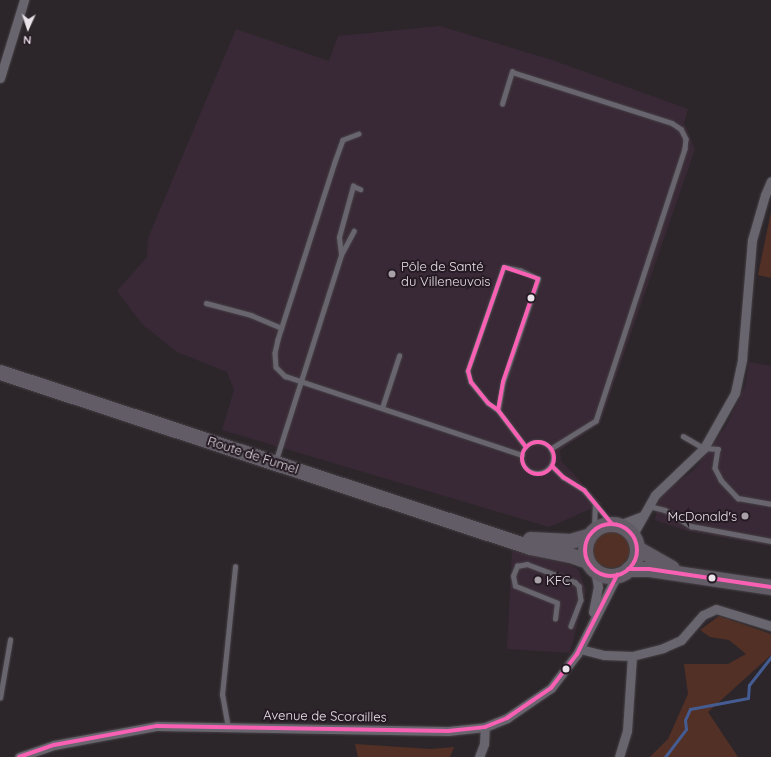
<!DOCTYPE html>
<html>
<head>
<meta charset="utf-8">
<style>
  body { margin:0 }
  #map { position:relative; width:771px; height:757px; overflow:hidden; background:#2c262b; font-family:Quicksand,sans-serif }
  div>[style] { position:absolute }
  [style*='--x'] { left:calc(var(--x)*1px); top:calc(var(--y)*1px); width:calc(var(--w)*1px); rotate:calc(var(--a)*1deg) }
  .built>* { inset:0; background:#392936 }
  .green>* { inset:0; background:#523025 }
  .round { border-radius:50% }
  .stream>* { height:3px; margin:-1.5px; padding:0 1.5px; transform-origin:1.5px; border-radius:1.5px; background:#445c92 }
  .roads { filter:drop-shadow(0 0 1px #464145) drop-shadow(0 0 1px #464145) }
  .lane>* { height:4.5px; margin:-2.25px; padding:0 2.25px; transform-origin:2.25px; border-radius:2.25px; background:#68656e }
  .lane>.ring { margin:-2.25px; padding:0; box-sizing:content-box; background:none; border:4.5px solid #68656e; border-radius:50% }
  .street>* { height:9px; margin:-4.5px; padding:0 4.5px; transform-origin:4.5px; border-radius:4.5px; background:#68656e }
  .primary>* { height:15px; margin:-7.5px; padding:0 7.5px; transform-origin:7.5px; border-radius:7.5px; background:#615c66 }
  .primary>.ring { margin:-7.5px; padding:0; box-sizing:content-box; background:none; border:15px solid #615c66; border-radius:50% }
  .bus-1>* { height:4px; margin:-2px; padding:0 2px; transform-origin:2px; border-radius:2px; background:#f860b3 }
  .bus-1>.ring { margin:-2px; padding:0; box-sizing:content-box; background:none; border:4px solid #f860b3; border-radius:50% }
  .dots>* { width:11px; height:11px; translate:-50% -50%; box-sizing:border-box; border:2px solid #251a23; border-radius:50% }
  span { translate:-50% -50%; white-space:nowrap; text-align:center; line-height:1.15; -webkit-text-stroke:4px #251a23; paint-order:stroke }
  .poi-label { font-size:13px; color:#ebe3ea }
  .left { translate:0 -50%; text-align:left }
  .right { translate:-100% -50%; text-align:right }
  .street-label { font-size:13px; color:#ebe3ea }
  .north { position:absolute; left:8px; top:8px; width:40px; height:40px; -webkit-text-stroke:3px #251a23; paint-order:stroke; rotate:183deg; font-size:11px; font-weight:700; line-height:16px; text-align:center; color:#ebe3ea }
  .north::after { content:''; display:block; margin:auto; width:14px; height:18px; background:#ebe3ea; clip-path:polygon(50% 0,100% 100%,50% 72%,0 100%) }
</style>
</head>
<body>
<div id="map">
  <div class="built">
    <i style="clip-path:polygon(440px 26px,552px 60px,688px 109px,684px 123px,695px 149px,600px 423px,560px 450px,561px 461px,602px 504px,549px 527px,222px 430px,234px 390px,227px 372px,177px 352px,142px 324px,117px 291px,147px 257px,148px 238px,236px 29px,329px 61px,338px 36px)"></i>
    <i style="clip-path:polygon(749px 362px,771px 366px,771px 546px,687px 531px,655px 520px,659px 496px,694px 470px,726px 426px,745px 386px)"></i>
    <i style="clip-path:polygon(512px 551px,571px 565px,578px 569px,586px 590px,570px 653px,507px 649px)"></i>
  </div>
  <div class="green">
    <i style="clip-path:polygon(771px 212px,771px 278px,758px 275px)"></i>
    <i class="round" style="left:592px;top:530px;width:38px;height:38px"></i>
    <i style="clip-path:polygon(719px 616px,771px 634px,771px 655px,708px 712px,738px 757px,650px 757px,668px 739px,688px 694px,684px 664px,728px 664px,746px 654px,729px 640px,710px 637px,700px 630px)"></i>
    <i style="clip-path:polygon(355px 744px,431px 749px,454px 747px,450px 757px,358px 757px)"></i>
  </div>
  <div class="stream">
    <i style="--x:665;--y:757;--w:35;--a:-53"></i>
    <i style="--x:686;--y:729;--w:9;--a:-96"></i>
    <i style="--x:685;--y:720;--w:12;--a:-66"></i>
    <i style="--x:690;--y:709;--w:59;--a:-10.7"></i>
    <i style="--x:748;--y:698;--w:13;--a:-86"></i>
    <i style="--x:749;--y:685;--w:36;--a:-52"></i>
  </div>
  <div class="roads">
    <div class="lane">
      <i style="--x:502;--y:104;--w:34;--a:-73"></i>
      <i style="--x:512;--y:72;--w:168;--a:17.7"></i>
      <i style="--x:672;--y:123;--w:11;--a:34"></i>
      <i style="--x:681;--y:129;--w:11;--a:63"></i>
      <i style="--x:686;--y:139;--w:10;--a:96"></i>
      <i style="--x:685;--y:149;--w:286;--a:108.1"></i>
      <i style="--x:596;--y:421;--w:53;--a:148.1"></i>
      <i style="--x:359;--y:134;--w:17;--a:159"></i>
      <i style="--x:343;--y:140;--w:23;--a:110"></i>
      <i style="--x:335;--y:162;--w:187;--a:107.8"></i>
      <i style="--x:278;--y:340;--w:13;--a:103"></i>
      <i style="--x:275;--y:353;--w:14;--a:86"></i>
      <i style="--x:276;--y:367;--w:13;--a:45"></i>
      <i style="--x:285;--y:376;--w:250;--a:18.4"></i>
      <i style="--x:341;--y:254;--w:17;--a:-97"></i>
      <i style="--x:339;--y:237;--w:53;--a:-74.6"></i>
      <i style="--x:353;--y:186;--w:8;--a:23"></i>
      <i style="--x:206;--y:303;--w:47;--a:14.9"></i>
      <i style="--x:251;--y:315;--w:33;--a:23"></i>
      <i style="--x:382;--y:408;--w:55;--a:-71.9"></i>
      <i style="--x:498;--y:410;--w:28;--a:-80"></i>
      <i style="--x:503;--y:382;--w:109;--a:-71.2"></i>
      <i style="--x:538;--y:279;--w:19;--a:-155"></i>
      <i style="--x:521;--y:271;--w:17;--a:-167"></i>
      <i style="--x:504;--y:267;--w:110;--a:109.1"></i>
      <i style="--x:468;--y:371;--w:11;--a:75"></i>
      <i style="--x:471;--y:382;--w:27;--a:51"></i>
      <i style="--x:488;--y:403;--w:12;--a:35"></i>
      <i style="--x:498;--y:410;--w:46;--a:52.9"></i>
      <i style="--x:683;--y:436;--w:24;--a:30"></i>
      <i style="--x:704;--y:448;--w:14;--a:4"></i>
      <i style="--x:718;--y:449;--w:19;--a:99"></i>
      <i style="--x:715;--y:468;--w:13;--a:63"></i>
      <i style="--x:721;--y:480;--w:25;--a:47"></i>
      <i style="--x:738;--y:498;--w:34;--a:10"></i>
      <i class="ring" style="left:522px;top:442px;width:27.5px;height:27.5px"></i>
      <i style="--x:276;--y:460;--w:215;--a:-72.4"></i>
      <i style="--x:341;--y:255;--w:27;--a:-62"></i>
      <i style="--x:552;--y:466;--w:16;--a:45"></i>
      <i style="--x:563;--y:477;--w:25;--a:32"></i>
      <i style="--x:584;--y:490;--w:44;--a:50.5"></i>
      <i style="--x:649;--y:506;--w:16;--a:14"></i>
      <i style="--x:665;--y:510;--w:31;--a:32"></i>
      <i style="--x:691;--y:526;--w:81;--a:10.6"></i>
      <i style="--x:594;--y:530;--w:25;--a:-88"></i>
      <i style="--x:555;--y:619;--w:16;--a:-83"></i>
      <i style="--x:557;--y:603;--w:45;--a:-158"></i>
      <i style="--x:515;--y:586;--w:10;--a:-101"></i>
      <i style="--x:513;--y:576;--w:11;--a:-68"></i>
      <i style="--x:517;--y:566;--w:10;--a:-11"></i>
      <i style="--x:527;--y:564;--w:51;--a:20.6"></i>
      <i style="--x:575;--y:582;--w:6;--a:45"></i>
      <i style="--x:579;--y:586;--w:14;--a:82"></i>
      <i style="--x:581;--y:600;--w:28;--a:111"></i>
      <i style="--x:0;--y:698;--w:59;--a:-80.2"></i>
      <i style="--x:228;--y:728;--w:34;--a:-100"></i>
      <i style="--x:222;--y:695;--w:129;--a:-84.2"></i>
    </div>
    <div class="street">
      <i style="--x:0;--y:78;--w:82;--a:-72.9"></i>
      <i style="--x:619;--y:525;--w:26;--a:-21"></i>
      <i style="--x:632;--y:536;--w:47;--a:-60.7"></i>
      <i style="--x:655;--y:495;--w:68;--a:-43.8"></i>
      <i style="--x:704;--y:448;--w:63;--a:-60.6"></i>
      <i style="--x:735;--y:393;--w:35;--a:-78"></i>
      <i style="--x:742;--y:359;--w:119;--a:-85.2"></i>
      <i style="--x:752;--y:240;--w:47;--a:-73.9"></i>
      <i style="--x:765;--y:195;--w:15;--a:-67"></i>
      <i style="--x:593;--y:612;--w:25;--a:-79"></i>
      <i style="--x:598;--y:587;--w:17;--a:-100"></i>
      <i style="--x:580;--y:649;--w:25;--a:14"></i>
      <i style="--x:604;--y:655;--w:28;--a:2"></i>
      <i style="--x:632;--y:656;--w:32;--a:-14"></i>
      <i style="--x:663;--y:648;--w:20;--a:-24"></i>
      <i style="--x:681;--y:640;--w:33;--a:-49"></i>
      <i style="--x:703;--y:615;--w:14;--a:-25"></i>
      <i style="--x:716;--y:609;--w:58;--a:17.2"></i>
      <i style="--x:19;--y:757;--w:37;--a:-19"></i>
      <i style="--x:54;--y:745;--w:105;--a:-10.5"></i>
      <i style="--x:157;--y:726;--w:291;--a:1"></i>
      <i style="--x:448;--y:731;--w:37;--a:-6"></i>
      <i style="--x:485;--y:727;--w:24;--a:-22"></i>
      <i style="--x:507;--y:718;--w:53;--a:-34.3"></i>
      <i style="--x:551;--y:688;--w:43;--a:-52.6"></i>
      <i style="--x:577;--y:654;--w:89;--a:-63.1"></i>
      <i style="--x:479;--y:757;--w:14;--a:-69"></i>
      <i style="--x:484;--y:744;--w:17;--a:-87"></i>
      <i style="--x:619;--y:757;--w:27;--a:-73"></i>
      <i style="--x:627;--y:731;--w:75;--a:-86.2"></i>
    </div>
    <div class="primary">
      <i style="--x:0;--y:372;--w:558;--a:18.27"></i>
      <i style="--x:530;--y:547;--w:41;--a:11.3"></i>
      <i style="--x:570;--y:555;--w:18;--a:19"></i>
      <i class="ring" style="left:585px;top:524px;width:37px;height:37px"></i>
      <i style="--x:530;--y:539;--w:40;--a:2.9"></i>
      <i style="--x:570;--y:541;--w:19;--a:-16"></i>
      <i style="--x:637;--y:548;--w:40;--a:29.7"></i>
      <i style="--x:628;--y:569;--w:21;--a:0"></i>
      <i style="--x:649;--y:569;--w:123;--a:8.4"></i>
    </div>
  </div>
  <div class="bus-1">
    <i style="--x:504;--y:267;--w:36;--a:19"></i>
    <i style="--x:538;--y:279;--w:109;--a:108.8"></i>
    <i style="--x:503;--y:382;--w:28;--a:100"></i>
    <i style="--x:498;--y:410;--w:12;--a:-145"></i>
    <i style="--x:488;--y:403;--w:27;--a:-129"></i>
    <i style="--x:471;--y:382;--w:11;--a:-105"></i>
    <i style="--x:468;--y:371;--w:110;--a:-70.9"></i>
    <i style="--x:498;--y:410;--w:46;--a:52.9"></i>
    <i class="ring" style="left:522px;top:442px;width:28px;height:28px"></i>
    <i style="--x:552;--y:466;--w:16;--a:45"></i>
    <i style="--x:563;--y:477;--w:25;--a:32"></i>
    <i style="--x:584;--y:490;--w:44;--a:50.5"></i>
    <i class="ring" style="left:585px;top:524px;width:48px;height:48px"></i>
    <i style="--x:628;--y:569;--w:21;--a:0"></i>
    <i style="--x:649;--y:569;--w:123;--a:8.4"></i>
    <i style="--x:19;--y:757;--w:37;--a:-19"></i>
    <i style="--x:54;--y:745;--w:105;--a:-10.5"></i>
    <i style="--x:157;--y:726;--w:291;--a:1"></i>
    <i style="--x:448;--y:731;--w:37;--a:-6"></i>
    <i style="--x:485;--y:727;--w:24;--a:-22"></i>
    <i style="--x:507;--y:718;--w:53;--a:-34.3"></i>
    <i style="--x:551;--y:688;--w:43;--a:-52.6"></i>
    <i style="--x:577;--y:654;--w:89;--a:-63.1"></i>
  </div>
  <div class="dots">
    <i style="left:392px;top:274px;background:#a8a1a7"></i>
    <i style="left:531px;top:298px;background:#ebe3ea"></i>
    <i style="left:745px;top:516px;background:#a8a1a7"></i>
    <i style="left:712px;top:578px;background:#ebe3ea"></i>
    <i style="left:538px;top:580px;background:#a8a1a7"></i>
    <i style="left:566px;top:669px;background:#ebe3ea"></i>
  </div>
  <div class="poi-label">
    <span class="left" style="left:401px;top:274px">Pôle de Santé<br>du Villeneuvois</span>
    <span class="right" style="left:737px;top:516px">McDonald's</span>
    <span class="left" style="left:546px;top:580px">KFC</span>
  </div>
  <div class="street-label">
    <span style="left:253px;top:455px;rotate:18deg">Route de Fumel</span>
    <span style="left:325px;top:716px;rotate:1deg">Avenue de Scorailles</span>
  </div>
  <div class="north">N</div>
</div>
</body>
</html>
